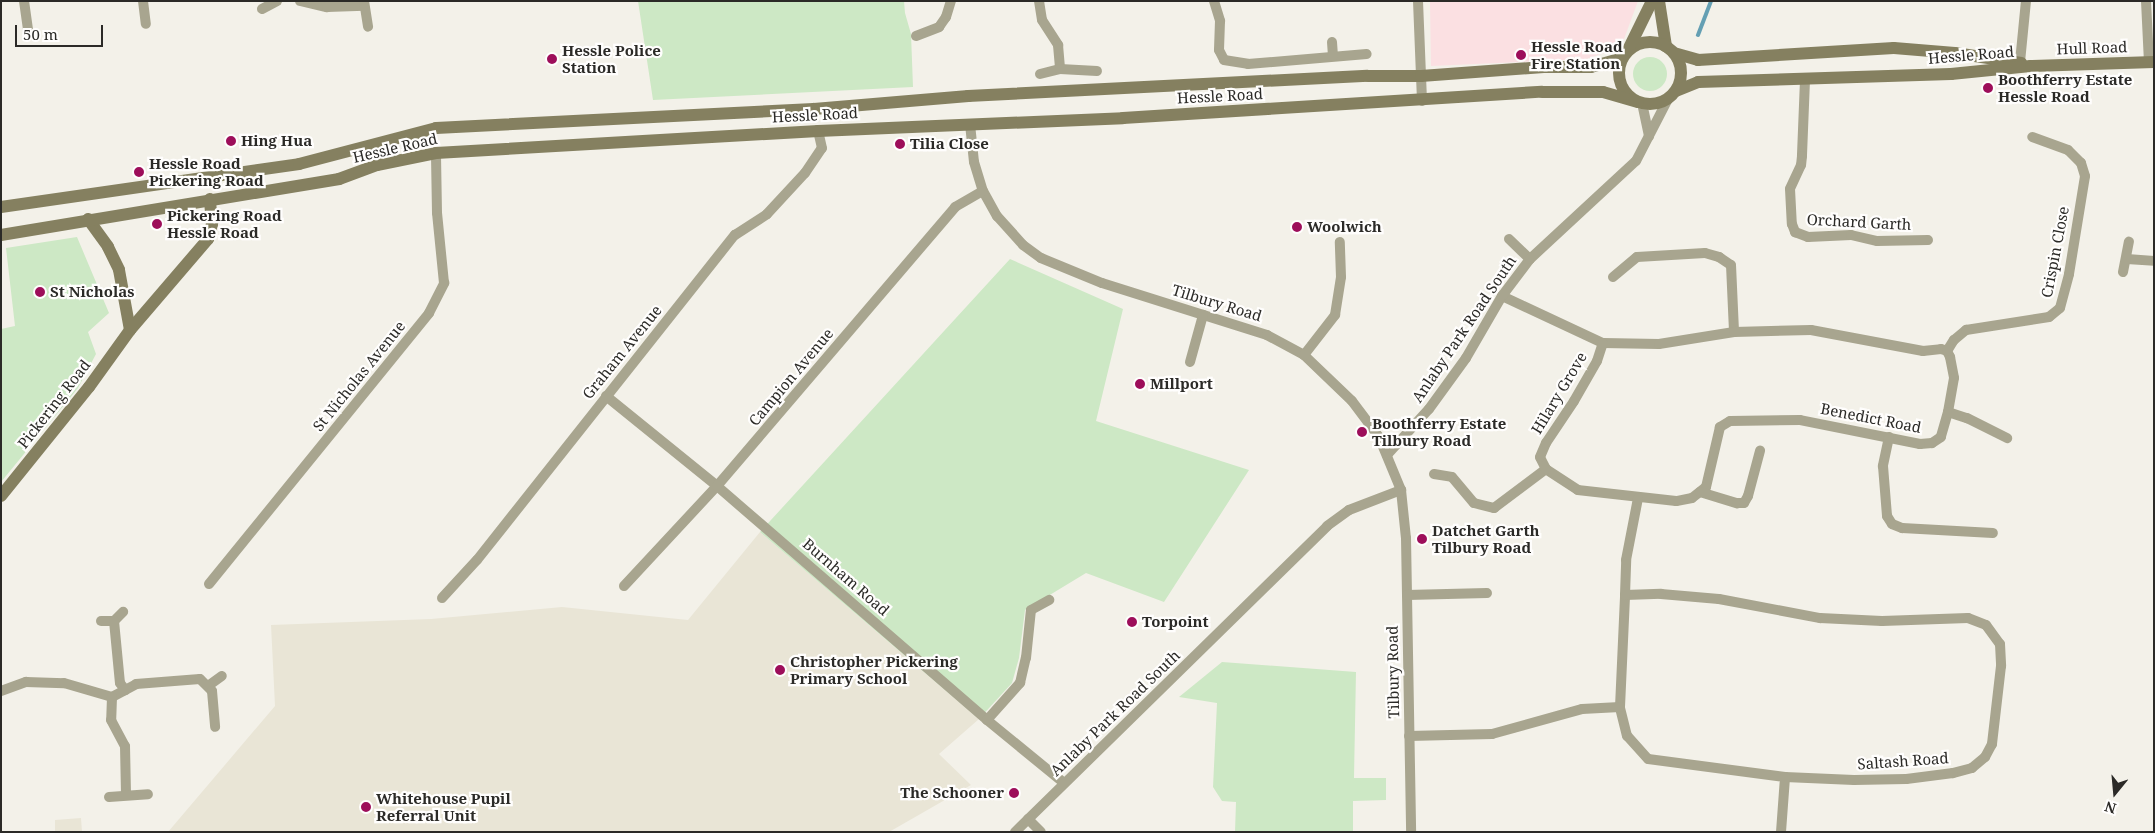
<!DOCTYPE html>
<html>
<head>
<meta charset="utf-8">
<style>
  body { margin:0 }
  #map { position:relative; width:2155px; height:833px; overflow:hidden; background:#f3f1e9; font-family:"Noto Serif",serif }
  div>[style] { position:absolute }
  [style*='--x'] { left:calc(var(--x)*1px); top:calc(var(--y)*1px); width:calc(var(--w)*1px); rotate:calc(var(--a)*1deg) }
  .industrial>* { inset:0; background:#fbe0e2 }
  .built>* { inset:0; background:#e9e5d6 }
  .green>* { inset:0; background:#cde8c5 }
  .round { border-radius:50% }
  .stream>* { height:4px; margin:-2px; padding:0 2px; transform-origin:2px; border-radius:2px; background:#649fb3 }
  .street>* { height:10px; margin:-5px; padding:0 5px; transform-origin:5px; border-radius:5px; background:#a8a58f }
  .secondary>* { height:12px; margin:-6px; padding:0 6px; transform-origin:6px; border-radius:6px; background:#858060 }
  .secondary>.ring { margin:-6px; padding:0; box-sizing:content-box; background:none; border:12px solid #858060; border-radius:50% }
  .dots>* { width:14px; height:14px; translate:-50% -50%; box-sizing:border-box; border:2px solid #fffefd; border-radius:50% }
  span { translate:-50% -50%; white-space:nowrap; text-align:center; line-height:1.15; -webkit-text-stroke:4.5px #fffefd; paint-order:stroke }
  .poi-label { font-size:15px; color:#2b2a27; font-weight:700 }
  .left { translate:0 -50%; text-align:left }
  .right { translate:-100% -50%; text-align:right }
  .street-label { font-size:15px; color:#2b2a27 }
  .frame { position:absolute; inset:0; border:2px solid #2b2a27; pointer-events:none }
  .north { position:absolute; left:2090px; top:768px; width:50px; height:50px; -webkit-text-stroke:4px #fffefd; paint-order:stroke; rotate:197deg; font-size:14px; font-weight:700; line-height:20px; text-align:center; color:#2b2a27 }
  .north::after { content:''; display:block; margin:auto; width:18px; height:22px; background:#2b2a27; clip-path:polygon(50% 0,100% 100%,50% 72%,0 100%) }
  .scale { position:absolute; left:15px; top:25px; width:88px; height:22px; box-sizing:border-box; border:2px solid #2b2a27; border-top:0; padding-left:6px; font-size:15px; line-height:18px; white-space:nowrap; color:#2b2a27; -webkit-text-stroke:4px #fffefd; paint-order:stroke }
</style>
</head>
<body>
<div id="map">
  <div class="industrial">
    <i style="clip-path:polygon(1430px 1px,1638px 1px,1624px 39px,1607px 52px,1586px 59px,1431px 66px)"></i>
  </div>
  <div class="built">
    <i style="clip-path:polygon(760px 532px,979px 719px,939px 754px,971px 785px,889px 832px,168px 832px,275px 706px,271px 625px,431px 619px,562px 607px,688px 620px)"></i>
    <i style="clip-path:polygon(81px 818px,82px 832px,55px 832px,55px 820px)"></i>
  </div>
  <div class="green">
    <i style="clip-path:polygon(638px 1px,904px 1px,905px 13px,911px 34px,913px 87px,653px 100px)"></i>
    <i class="round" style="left:1633px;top:57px;width:34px;height:34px"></i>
    <i style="clip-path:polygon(77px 237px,109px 313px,88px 332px,96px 354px,78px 388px,1px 482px,1px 329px,15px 326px,6px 248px)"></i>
    <i style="clip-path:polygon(1010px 259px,1123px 309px,1096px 421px,1249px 470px,1164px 602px,1086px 573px,1025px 610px,1019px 658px,1012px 683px,979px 719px,760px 532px)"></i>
    <i style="clip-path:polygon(1222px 662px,1356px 672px,1354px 778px,1386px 778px,1386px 800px,1353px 801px,1353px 832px,1235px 832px,1236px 802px,1222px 801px,1213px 787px,1217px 703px,1179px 697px)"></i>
  </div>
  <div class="stream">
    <i style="--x:1698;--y:35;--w:36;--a:-69"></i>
  </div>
  <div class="street">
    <i style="--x:24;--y:1;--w:35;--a:82"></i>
    <i style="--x:143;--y:1;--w:23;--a:83"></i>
    <i style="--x:300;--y:1;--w:28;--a:13"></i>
    <i style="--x:327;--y:7;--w:37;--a:-2"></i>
    <i style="--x:364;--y:1;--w:26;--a:81"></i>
    <i style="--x:1039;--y:1;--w:19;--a:81"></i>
    <i style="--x:1042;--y:20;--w:30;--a:57"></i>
    <i style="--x:1058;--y:45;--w:24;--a:85"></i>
    <i style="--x:1214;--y:1;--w:21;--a:73"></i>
    <i style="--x:1220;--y:21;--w:29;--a:92"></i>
    <i style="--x:1219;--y:50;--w:11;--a:63"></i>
    <i style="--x:1224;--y:60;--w:24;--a:9"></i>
    <i style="--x:1248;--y:64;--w:119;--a:-4.8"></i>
    <i style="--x:1418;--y:1;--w:100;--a:87.7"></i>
    <i style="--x:2146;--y:1;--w:61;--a:87.2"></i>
    <i style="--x:262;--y:9;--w:17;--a:-28"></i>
    <i style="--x:916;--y:36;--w:25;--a:-21"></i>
    <i style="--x:939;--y:27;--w:12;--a:-55"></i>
    <i style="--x:946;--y:17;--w:17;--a:-73"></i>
    <i style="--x:1332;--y:42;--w:14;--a:86"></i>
    <i style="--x:2020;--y:62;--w:61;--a:-84.4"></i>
    <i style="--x:1040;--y:74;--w:21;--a:-14"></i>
    <i style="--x:1060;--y:69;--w:37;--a:3"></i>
    <i style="--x:1805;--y:80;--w:76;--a:92.3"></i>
    <i style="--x:1802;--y:156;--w:9;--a:96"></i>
    <i style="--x:1801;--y:165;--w:26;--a:115"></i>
    <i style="--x:1790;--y:189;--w:35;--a:87"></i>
    <i style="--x:1792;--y:224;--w:9;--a:69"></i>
    <i style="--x:1795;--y:232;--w:14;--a:21"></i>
    <i style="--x:1808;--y:237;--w:43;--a:-2.7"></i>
    <i style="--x:1851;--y:235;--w:27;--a:13"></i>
    <i style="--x:1877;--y:241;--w:51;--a:-1.1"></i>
    <i style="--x:1642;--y:103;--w:34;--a:78"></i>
    <i style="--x:970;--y:124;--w:38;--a:84"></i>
    <i style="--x:974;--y:162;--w:30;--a:73"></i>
    <i style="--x:983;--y:191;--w:29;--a:61"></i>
    <i style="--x:997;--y:216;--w:39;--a:48"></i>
    <i style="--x:1023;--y:245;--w:22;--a:36"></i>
    <i style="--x:1041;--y:258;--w:66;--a:22.3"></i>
    <i style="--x:1102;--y:283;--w:173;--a:17.5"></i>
    <i style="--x:1267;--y:335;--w:42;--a:28.4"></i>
    <i style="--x:1304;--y:355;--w:66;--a:43.8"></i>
    <i style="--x:1352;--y:401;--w:45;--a:53.1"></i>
    <i style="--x:1379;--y:437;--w:57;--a:67.5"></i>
    <i style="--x:1401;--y:490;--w:48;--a:84.1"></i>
    <i style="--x:1406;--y:538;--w:294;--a:89"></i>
    <i style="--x:1509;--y:239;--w:29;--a:44"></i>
    <i style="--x:2127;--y:259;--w:27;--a:4"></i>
    <i style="--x:2123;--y:272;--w:31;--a:-79"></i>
    <i style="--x:1613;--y:277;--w:31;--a:-40"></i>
    <i style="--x:1637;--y:257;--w:68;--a:-3.4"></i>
    <i style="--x:1705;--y:253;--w:15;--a:16"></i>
    <i style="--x:1719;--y:257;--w:14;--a:34"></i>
    <i style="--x:1731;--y:265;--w:67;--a:87.4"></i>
    <i style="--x:1502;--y:296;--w:111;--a:25"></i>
    <i style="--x:1603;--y:343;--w:56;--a:1"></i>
    <i style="--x:1659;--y:344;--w:76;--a:-9.1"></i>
    <i style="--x:1734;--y:332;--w:77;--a:-1.5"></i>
    <i style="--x:1811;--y:330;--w:114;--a:10.6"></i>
    <i style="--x:1923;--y:351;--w:18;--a:-6"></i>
    <i style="--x:1941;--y:349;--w:6;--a:18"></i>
    <i style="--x:1947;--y:351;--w:7;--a:63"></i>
    <i style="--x:1950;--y:357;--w:21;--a:79"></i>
    <i style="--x:1954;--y:378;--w:35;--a:100"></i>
    <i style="--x:1948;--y:412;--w:26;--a:106"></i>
    <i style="--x:1941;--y:437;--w:11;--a:146"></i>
    <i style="--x:1932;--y:443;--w:12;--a:175"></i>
    <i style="--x:1920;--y:444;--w:122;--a:-168.7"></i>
    <i style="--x:1800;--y:420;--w:70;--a:179.2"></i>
    <i style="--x:1730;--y:421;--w:12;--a:149"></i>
    <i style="--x:1720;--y:427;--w:62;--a:103.1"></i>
    <i style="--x:1706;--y:487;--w:18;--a:142"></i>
    <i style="--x:1692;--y:498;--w:16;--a:169"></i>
    <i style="--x:1676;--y:501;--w:99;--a:-173.6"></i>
    <i style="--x:1578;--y:490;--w:38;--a:-147"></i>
    <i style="--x:1947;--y:351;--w:13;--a:-58"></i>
    <i style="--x:1954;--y:340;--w:16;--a:-40"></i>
    <i style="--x:1966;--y:330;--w:84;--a:-8.9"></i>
    <i style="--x:2049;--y:317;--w:14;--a:-39"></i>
    <i style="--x:2060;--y:308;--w:35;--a:-75"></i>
    <i style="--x:2069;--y:274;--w:99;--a:-80.7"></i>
    <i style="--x:2085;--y:176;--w:14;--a:-107"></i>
    <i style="--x:2081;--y:163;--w:18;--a:-135"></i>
    <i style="--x:2068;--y:150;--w:38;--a:-160"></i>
    <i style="--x:1304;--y:355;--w:51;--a:-52.2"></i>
    <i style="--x:1335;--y:315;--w:38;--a:-81"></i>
    <i style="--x:1341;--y:277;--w:35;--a:-92"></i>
    <i style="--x:1190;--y:362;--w:49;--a:-74.5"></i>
    <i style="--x:606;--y:396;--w:143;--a:39"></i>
    <i style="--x:717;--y:486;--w:357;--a:40.9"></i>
    <i style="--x:987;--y:720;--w:99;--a:39.3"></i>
    <i style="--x:1948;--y:412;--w:20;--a:18"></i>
    <i style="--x:1967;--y:418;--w:45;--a:26.6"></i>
    <i style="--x:1889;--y:437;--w:30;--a:102"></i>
    <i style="--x:1883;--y:466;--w:50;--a:85.4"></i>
    <i style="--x:1887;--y:516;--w:9;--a:58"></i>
    <i style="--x:1892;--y:524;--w:11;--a:22"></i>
    <i style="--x:1902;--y:528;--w:91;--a:3.1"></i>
    <i style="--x:1387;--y:455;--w:62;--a:-47.6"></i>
    <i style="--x:1429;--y:409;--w:63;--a:-54"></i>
    <i style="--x:1466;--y:358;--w:72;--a:-59.9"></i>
    <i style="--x:1502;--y:296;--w:46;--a:-52.9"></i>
    <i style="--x:1530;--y:259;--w:144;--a:-42.8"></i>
    <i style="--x:1636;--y:161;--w:70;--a:-62.7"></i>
    <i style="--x:1434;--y:474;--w:18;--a:9"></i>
    <i style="--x:1452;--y:477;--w:34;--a:50"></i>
    <i style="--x:1474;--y:503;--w:21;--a:14"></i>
    <i style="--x:1494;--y:508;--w:65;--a:-36.9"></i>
    <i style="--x:1546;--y:469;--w:13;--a:-117"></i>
    <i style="--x:1540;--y:457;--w:15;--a:-67"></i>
    <i style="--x:1546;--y:443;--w:50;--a:-56.3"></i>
    <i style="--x:1574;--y:401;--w:46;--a:-60.1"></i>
    <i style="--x:1597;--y:361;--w:19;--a:-72"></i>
    <i style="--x:1700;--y:492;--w:39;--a:17"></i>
    <i style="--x:1737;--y:503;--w:7;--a:0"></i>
    <i style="--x:1744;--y:503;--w:8;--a:-60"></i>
    <i style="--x:1748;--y:496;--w:47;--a:-75.1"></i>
    <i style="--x:209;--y:584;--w:349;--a:-50.9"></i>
    <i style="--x:429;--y:313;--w:34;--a:-63"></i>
    <i style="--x:444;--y:283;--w:70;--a:-95.7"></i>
    <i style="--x:437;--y:213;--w:60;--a:-91"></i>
    <i style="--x:624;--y:586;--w:137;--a:-47.1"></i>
    <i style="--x:717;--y:486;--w:367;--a:-49.5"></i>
    <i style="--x:955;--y:207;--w:32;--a:-30"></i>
    <i style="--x:1661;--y:594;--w:58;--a:4.9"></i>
    <i style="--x:1719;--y:599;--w:103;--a:10.7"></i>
    <i style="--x:1820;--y:618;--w:62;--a:2.8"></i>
    <i style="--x:1882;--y:621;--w:86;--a:-2"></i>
    <i style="--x:1968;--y:618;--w:19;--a:21"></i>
    <i style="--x:1986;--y:625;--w:24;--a:54"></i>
    <i style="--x:2000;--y:644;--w:22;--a:87"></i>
    <i style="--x:2001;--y:666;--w:79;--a:96.6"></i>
    <i style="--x:1992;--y:744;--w:15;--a:118"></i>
    <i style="--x:1985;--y:757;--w:17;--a:140"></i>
    <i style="--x:1972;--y:768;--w:20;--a:165"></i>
    <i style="--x:1953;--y:773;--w:47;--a:172.7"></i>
    <i style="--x:1906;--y:779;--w:52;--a:178.9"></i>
    <i style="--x:1854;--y:780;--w:69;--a:-177.5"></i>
    <i style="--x:1785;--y:777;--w:138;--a:-172.5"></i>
    <i style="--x:1648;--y:759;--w:31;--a:-132"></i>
    <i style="--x:1627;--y:736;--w:30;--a:-104"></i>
    <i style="--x:1620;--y:707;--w:112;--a:-87.4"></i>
    <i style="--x:1625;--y:595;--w:36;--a:-2"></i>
    <i style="--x:1407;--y:595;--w:80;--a:-1.4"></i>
    <i style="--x:1625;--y:595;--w:35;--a:-88"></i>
    <i style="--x:1626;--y:560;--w:63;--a:-79"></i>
    <i style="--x:442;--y:598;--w:52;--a:-47.4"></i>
    <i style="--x:477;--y:560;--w:415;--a:-51.6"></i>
    <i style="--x:735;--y:235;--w:38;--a:-33"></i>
    <i style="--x:767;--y:214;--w:56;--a:-47.2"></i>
    <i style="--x:805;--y:173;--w:30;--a:-56"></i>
    <i style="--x:822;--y:148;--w:17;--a:-103"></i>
    <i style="--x:101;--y:621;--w:13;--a:0"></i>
    <i style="--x:114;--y:621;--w:13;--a:-45"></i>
    <i style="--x:114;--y:621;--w:62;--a:84.5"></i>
    <i style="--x:120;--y:683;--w:9;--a:54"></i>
    <i style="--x:208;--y:686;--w:17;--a:-36"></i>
    <i style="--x:1;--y:691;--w:27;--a:-20"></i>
    <i style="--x:26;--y:682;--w:38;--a:2"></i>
    <i style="--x:64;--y:683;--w:50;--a:16.3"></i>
    <i style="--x:112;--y:697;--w:27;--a:-28"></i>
    <i style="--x:136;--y:684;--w:64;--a:-4.5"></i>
    <i style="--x:200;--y:679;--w:17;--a:45"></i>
    <i style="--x:212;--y:691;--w:36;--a:85"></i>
    <i style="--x:112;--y:697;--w:23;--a:92"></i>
    <i style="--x:111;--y:720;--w:30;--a:62"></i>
    <i style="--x:125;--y:746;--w:48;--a:88.8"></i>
    <i style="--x:987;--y:720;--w:50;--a:-48.3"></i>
    <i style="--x:1020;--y:683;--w:26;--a:-77"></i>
    <i style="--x:1026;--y:658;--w:48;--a:-84.1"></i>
    <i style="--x:1031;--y:610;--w:21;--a:-29"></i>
    <i style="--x:1409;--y:736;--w:83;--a:-1.4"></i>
    <i style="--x:1492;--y:734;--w:93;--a:-15.5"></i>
    <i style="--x:1582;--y:709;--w:38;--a:-3"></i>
    <i style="--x:109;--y:797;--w:39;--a:-4"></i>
    <i style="--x:1028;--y:819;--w:18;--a:45"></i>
    <i style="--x:1015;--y:832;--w:437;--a:-44.4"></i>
    <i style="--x:1327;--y:526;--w:27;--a:-36"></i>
    <i style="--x:1349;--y:510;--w:56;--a:-21"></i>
    <i style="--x:1781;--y:832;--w:55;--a:-85.8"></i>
  </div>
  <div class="secondary">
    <i style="--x:1659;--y:1;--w:46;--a:81.2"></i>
    <i class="ring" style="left:1619px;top:42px;width:50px;height:50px"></i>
    <i style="--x:1628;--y:50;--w:55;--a:-63.9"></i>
    <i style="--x:1674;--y:53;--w:25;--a:16"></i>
    <i style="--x:1698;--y:60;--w:196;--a:-3.5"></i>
    <i style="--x:1894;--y:48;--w:61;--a:4.7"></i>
    <i style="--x:1955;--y:53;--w:67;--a:8.6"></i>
    <i style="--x:1676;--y:91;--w:24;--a:-22"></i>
    <i style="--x:1698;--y:82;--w:253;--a:-1.8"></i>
    <i style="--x:1951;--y:74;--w:80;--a:-5.7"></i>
    <i style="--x:2031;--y:66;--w:123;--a:-1.9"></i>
    <i style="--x:1;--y:207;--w:301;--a:-8.2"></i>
    <i style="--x:299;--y:164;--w:142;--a:-14.7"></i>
    <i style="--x:436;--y:128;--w:378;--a:-2.9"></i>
    <i style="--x:814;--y:109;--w:155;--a:-4.8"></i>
    <i style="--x:968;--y:96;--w:400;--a:-2.9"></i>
    <i style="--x:1368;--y:76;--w:53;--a:0"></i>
    <i style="--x:1421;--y:76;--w:123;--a:-4.2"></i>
    <i style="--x:1544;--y:67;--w:47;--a:0"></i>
    <i style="--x:1591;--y:67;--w:32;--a:-16"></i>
    <i style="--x:88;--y:219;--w:34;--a:54"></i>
    <i style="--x:108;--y:247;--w:25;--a:64"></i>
    <i style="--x:119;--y:270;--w:61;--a:79.6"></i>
    <i style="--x:1;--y:235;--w:343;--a:-9.4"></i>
    <i style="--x:339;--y:179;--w:40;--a:-20.2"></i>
    <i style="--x:377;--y:165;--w:60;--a:-11.5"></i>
    <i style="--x:436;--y:153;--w:383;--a:-3.3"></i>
    <i style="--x:818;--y:131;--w:305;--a:-2.4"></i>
    <i style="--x:1123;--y:118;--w:420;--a:-3.6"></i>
    <i style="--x:1542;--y:92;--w:61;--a:0"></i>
    <i style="--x:1603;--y:92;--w:36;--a:16"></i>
    <i style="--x:1;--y:496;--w:140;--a:-51.1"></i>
    <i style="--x:89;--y:387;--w:70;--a:-54.3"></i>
    <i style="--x:130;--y:330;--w:120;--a:-49.4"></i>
    <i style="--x:208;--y:239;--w:16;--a:-75"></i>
    <i style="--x:212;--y:224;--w:25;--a:-95"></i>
  </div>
  <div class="dots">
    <i style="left:1521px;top:55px;background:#9d0e5a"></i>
    <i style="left:552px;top:59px;background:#9d0e5a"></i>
    <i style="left:1988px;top:88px;background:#9d0e5a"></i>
    <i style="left:231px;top:141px;background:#9d0e5a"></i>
    <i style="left:900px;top:144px;background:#9d0e5a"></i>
    <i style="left:139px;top:172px;background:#9d0e5a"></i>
    <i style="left:157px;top:224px;background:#9d0e5a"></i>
    <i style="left:1297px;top:227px;background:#9d0e5a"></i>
    <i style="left:40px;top:292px;background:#9d0e5a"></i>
    <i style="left:1140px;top:384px;background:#9d0e5a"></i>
    <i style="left:1362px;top:432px;background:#9d0e5a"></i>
    <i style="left:1422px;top:539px;background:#9d0e5a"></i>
    <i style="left:1132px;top:622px;background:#9d0e5a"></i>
    <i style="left:780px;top:670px;background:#9d0e5a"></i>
    <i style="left:1014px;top:793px;background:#9d0e5a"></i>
    <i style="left:366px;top:807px;background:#9d0e5a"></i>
  </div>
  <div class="poi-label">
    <span class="left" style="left:1531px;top:55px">Hessle Road<br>Fire Station</span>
    <span class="left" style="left:562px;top:59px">Hessle Police<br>Station</span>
    <span class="left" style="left:1998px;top:88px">Boothferry Estate<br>Hessle Road</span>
    <span class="left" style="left:241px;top:141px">Hing Hua</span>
    <span class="left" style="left:910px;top:144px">Tilia Close</span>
    <span class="left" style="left:149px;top:172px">Hessle Road<br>Pickering Road</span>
    <span class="left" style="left:167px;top:224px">Pickering Road<br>Hessle Road</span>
    <span class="left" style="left:1307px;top:227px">Woolwich</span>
    <span class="left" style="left:50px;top:292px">St Nicholas</span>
    <span class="left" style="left:1150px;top:384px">Millport</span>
    <span class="left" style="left:1372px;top:432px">Boothferry Estate<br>Tilbury Road</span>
    <span class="left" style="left:1432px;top:539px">Datchet Garth<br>Tilbury Road</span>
    <span class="left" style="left:1142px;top:622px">Torpoint</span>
    <span class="left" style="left:790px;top:670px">Christopher Pickering<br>Primary School</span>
    <span class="right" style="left:1004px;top:793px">The Schooner</span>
    <span class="left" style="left:376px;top:807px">Whitehouse Pupil<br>Referral Unit</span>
  </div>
  <div class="street-label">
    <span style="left:2092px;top:48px;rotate:-2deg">Hull Road</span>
    <span style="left:1971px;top:55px;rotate:-5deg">Hessle Road</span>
    <span style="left:1220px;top:96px;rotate:-3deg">Hessle Road</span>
    <span style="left:815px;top:115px;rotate:-3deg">Hessle Road</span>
    <span style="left:395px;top:148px;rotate:-13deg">Hessle Road</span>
    <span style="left:1859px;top:222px;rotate:3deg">Orchard Garth</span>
    <span style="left:2055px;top:252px;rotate:-79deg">Crispin Close</span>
    <span style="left:1217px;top:303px;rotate:17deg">Tilbury Road</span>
    <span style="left:1464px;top:329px;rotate:-56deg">Anlaby Park Road South</span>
    <span style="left:622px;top:352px;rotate:-51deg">Graham Avenue</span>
    <span style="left:359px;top:376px;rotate:-51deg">St Nicholas Avenue</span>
    <span style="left:791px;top:377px;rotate:-50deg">Campion Avenue</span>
    <span style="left:1559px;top:393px;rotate:-59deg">Hilary Grove</span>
    <span style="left:54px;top:404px;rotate:-52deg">Pickering Road</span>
    <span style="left:1871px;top:418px;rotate:11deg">Benedict Road</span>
    <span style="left:846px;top:577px;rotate:41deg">Burnham Road</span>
    <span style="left:1393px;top:672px;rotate:-91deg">Tilbury Road</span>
    <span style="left:1115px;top:713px;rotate:-44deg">Anlaby Park Road South</span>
    <span style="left:1903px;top:761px;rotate:-4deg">Saltash Road</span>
  </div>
  <div class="frame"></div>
  <div class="north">N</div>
  <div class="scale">50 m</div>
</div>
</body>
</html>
